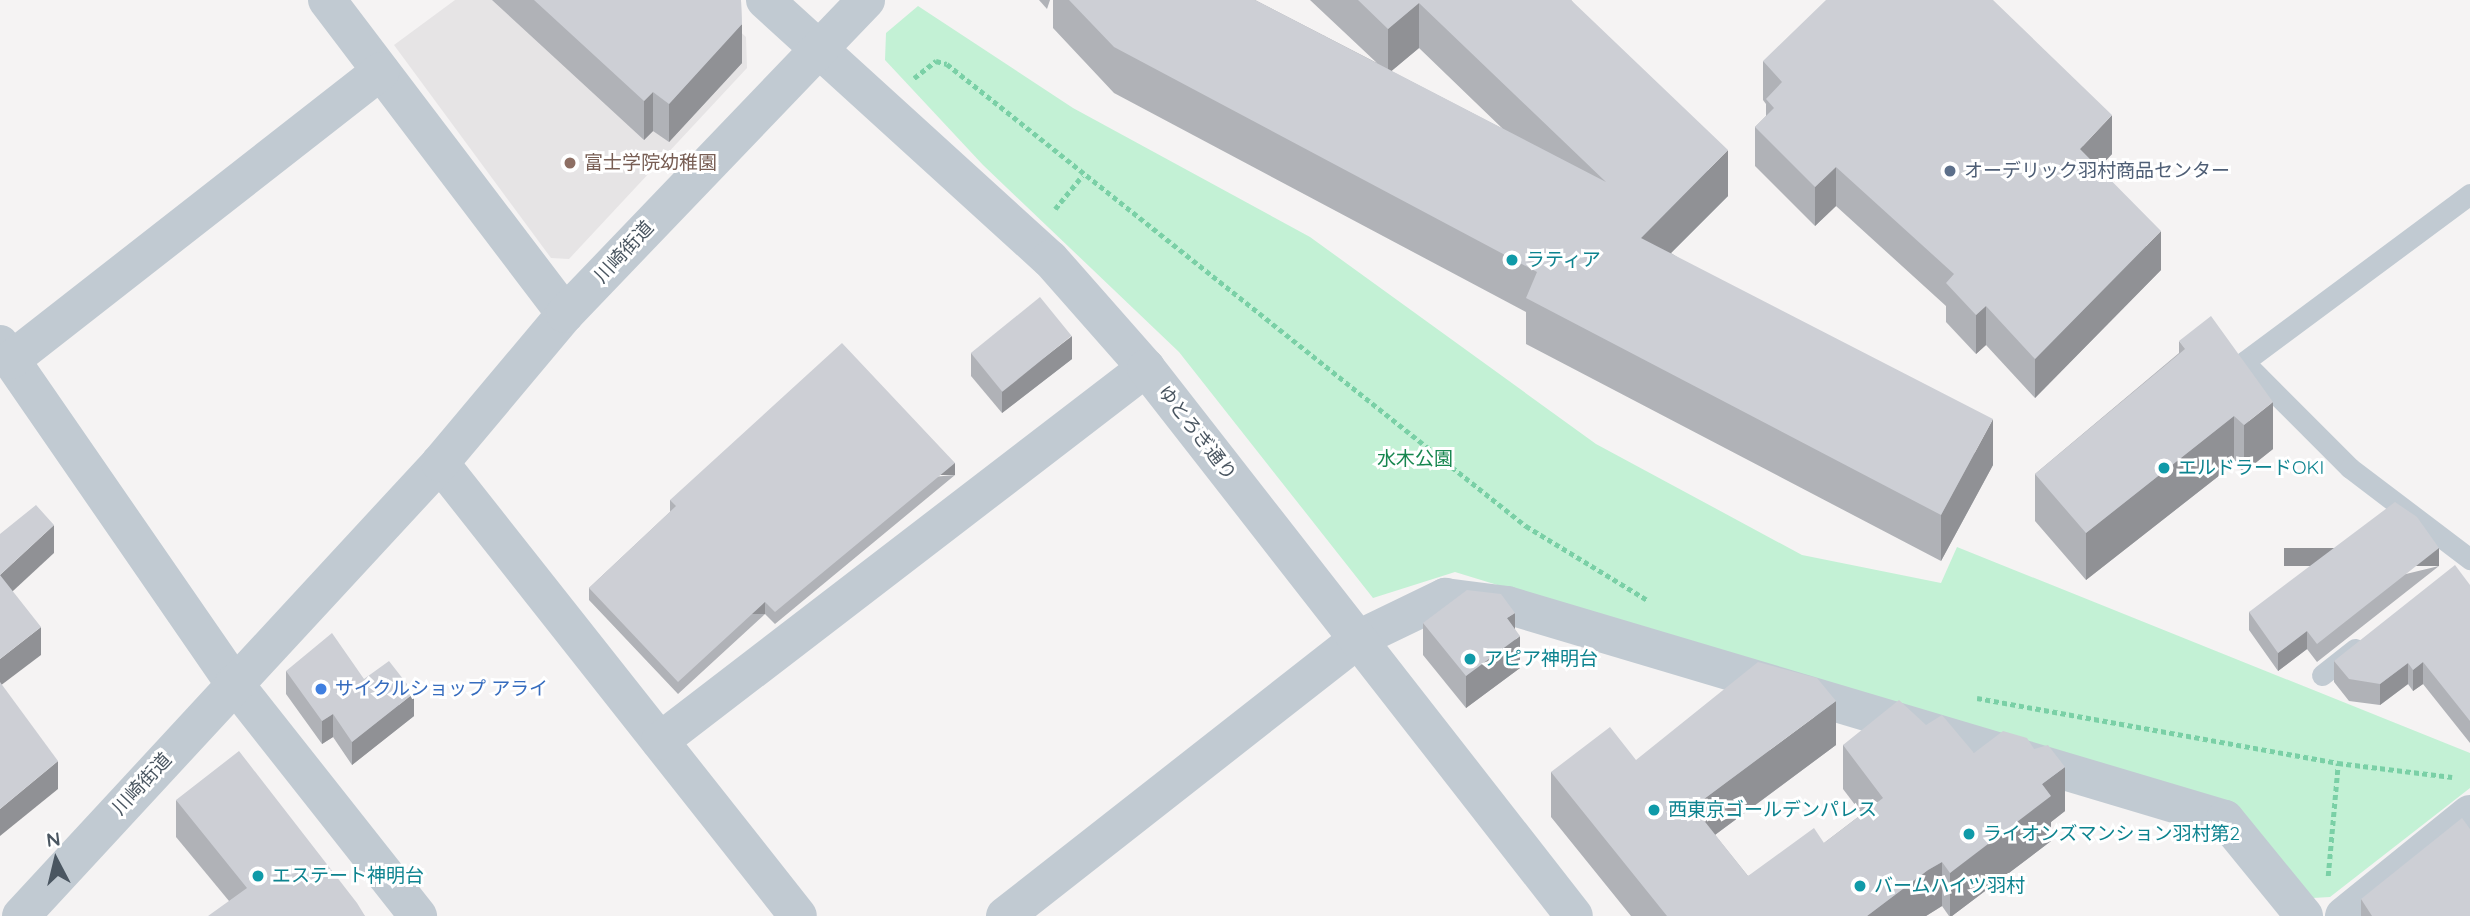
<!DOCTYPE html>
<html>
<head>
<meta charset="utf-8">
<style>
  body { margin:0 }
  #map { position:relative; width:2470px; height:916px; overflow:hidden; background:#f5f3f3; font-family:Quicksand,"Noto Sans JP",sans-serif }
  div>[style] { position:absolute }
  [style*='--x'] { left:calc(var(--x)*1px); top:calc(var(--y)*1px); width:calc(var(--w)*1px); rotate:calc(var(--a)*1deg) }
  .education>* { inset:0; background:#e6e4e5 }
  .green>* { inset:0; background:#c3f1d5 }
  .path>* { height:4.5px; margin-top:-2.25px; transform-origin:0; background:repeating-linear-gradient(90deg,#7ad0a6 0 5px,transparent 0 8.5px) }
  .service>* { height:21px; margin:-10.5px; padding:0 10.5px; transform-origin:10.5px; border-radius:10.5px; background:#c1cad2 }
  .minor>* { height:38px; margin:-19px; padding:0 19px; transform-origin:19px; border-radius:19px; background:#c1cad2 }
  .tertiary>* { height:38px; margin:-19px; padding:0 19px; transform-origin:19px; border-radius:19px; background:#c1cad2 }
  .wall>* { inset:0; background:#b0b2b7 }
  .shaded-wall>* { inset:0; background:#909195; transform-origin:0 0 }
  .building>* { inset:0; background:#cdcfd5; transform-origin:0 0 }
  .dots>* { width:19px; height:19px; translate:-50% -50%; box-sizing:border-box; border:4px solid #fff; border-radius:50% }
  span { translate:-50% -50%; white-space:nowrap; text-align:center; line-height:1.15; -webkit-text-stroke:6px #fff; paint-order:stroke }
  .education-label { font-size:19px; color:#785e54 }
  .left { translate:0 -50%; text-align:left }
  .service-label { font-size:19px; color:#4e5e75 }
  .street-label { font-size:19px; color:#4a5661 }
  .culture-label { font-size:19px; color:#0d838f }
  .park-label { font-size:19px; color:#17864f }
  .shop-label { font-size:19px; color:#366cbe }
  .north { position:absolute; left:21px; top:825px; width:70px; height:70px; -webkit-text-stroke:5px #fff; paint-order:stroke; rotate:353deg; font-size:19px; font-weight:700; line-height:28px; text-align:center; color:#4a5661 }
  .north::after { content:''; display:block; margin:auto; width:24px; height:32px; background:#4a5661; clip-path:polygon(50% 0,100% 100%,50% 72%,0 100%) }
</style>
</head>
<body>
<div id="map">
  <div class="education">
    <i style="clip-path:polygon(455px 0,706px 0,746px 37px,747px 68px,569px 259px,551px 258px,394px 45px)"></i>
  </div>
  <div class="green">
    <i style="clip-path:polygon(918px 6px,1073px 108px,1310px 237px,1596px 444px,1802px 555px,1941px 583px,1957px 547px,2470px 753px,2470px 788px,2330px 897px,2313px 898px,2226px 808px,1455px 572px,1373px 598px,1179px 352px,983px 165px,885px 60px,886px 33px)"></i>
  </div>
  <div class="path">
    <i style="--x:914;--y:78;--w:28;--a:-38"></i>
    <i style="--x:936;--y:61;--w:11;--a:15"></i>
    <i style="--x:947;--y:64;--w:741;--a:38.59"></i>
    <i style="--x:1526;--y:526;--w:142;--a:31.4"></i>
    <i style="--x:1055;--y:209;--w:43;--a:-50.7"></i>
    <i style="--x:1977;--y:698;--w:367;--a:10.2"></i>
    <i style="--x:2338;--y:763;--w:115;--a:7"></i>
    <i style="--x:2328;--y:876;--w:113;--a:-84.9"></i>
  </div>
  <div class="service">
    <i style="--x:2470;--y:194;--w:282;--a:143.4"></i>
    <i style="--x:2244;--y:362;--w:150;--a:45"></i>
    <i style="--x:2350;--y:468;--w:151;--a:37.2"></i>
    <i style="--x:2322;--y:675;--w:42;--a:-38.2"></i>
  </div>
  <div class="minor">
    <i style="--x:327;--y:0;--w:394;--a:52.8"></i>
    <i style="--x:0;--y:344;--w:412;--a:55.4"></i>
    <i style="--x:11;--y:360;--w:469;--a:-38"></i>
    <i style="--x:440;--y:463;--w:577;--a:51.68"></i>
    <i style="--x:660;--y:741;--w:613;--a:-37.51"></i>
    <i style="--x:1005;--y:916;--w:449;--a:-38.1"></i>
    <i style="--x:1358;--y:639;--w:97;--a:-25.8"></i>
    <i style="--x:1445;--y:597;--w:63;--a:7.4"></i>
    <i style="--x:1507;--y:605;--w:749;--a:16.6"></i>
    <i style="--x:2225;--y:819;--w:125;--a:50.8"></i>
    <i style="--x:2344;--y:916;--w:162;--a:-39"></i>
  </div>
  <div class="tertiary">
    <i style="--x:765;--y:0;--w:385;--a:42.3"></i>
    <i style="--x:1050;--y:259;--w:145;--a:48.6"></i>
    <i style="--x:1146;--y:368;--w:695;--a:52.01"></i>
    <i style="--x:234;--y:683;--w:297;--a:51.7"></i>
    <i style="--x:21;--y:916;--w:617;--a:-47.23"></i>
    <i style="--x:440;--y:463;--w:194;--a:-50"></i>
    <i style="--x:565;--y:314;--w:435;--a:-46.2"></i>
  </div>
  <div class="wall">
    <i style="clip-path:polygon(492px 0,741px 0,742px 63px,669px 142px,653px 131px,644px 140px)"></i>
    <i style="clip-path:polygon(1039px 0,1050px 0,1047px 9px)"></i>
    <i style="clip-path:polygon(evenodd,1053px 0,1255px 0,1377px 63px,1310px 0,1571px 0,1728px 196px,1671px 253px,1993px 465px,1941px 561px,1526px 344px,1526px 312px,1114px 93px,1053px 28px,1053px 0,1419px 48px,1503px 129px,1391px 71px,1419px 48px)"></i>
    <i style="clip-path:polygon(1763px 61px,2112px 154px,2098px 168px,2161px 270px,2035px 398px,1986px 345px,1976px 354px,1946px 322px,1946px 306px,1836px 206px,1815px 226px,1755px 166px,1755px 127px,1766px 116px,1766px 104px,1763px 100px)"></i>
    <i style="clip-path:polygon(2179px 341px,2273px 449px,2244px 472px,2234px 464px,2086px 580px,2035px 521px,2035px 474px,2179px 353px)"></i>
    <i style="clip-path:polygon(971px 353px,1072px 359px,1002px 413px,971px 376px)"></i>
    <i style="clip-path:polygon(955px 475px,775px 624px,765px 614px,678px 694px,589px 600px,589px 588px,670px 512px,670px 500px)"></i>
    <i style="clip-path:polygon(2439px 566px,2317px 662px,2307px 649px,2278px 671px,2249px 630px,2249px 612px)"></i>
    <i style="clip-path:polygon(2470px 585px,2470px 743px,2423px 684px,2413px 691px,2408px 684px,2380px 705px,2349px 701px,2334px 682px,2334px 661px)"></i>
    <i style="clip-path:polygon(1423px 623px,1515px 629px,1520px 668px,1466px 708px,1423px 655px)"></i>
    <i style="clip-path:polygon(286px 671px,364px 679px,414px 716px,352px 765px,333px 737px,322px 744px,286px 694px)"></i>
    <i style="clip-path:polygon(1926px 725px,1974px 753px,2065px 811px,2051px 822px,2051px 841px,1952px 916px,1949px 916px,1942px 906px,1926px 916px,1631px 916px,1551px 817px,1551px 772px,1636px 760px,1836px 745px,1715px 835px,1748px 876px,1824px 843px,1862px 814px,1843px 789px,1843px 745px)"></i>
    <i style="clip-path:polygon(176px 800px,365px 916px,229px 901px,176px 837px)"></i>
    <i style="clip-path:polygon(2361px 899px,2470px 916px,2361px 916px)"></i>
  </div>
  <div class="shaded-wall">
    <i style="clip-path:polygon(1419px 3px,1419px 48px,1388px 74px,1388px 29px)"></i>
    <i style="clip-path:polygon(742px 24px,742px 63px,669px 142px,669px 104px)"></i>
    <i style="clip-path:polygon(653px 92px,653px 131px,644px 140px,644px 101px)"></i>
    <i style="clip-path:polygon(2112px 115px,2112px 154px,2080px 188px,2080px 149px)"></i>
    <i style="clip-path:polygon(1728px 150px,1728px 196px,1641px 283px,1641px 238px)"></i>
    <i style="clip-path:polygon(1836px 167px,1836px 206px,1815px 226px,1815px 187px)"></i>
    <i style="clip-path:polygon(2161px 231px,2161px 270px,2035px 398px,2035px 359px)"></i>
    <i style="clip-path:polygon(1986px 306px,1986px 345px,1976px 354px,1976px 315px)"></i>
    <i style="clip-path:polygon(1072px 336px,1072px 359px,1002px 413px,1002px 390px)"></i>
    <i style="clip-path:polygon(2273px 402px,2273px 449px,2244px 472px,2244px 425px)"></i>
    <i style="clip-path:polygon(2234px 416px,2234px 464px,2086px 580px,2086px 533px)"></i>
    <i style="clip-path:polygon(1993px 419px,1993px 465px,1941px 561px,1941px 515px)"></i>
    <i style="left:955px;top:463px;width:12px;height:234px;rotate:90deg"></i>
    <i style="clip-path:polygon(54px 525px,54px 553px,0 603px,0 575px)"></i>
    <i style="left:2439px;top:548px;width:18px;height:155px;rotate:90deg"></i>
    <i style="left:765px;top:602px;width:12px;height:118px;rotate:90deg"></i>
    <i style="clip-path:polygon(1515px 613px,1515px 640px,1520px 636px,1520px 668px,1466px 708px,1466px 676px,1507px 618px)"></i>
    <i style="clip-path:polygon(41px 627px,41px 655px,0 686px,0 659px)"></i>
    <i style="clip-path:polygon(2307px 631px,2307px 649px,2278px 671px,2278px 653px)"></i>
    <i style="clip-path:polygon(2423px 662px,2423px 684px,2413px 691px,2413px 670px)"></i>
    <i style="clip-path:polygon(2408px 663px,2408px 684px,2380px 705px,2380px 684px)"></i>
    <i style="clip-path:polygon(414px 693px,414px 716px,352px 765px,352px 742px)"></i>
    <i style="clip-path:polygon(1836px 701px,1836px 745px,1708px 840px,1702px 863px,1700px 802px)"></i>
    <i style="clip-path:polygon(333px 714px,333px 737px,322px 744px,322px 721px)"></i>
    <i style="clip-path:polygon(58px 761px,58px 789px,0 836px,0 809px)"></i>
    <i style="clip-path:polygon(2065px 767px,2065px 811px,2051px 822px,2051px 841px,1952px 916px,1950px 916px,1950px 873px,2042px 784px)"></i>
    <i style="clip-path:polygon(1942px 862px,1942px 906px,1926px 916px,1867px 916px,1928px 870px)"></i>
  </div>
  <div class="building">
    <i style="clip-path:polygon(534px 0,741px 0,742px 24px,669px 104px,653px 92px,644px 101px)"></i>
    <i style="clip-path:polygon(1069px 0,1255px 0,1606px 182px,1419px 3px,1388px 29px,1358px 0,1571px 0,1728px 150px,1641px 238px,1993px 419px,1941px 515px,1526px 298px,1537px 272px,1114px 47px)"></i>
    <i style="clip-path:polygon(1826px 0,1993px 0,2112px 115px,2080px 149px,2161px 231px,2035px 359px,1986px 306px,1976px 315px,1946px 283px,1954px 274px,1836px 167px,1815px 187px,1755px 127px,1774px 108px,1766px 99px,1782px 82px,1763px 61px)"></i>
    <i style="left:1040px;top:297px;width:50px;height:89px;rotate:51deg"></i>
    <i style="clip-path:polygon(2211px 316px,2273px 402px,2244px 425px,2234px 416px,2086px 533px,2035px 474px,2185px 349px,2179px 341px)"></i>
    <i style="clip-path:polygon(842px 343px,955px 463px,775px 612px,765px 602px,678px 682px,589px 588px,676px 506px,670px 500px)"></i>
    <i style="clip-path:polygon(2395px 502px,2417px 517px,2439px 548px,2317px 644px,2307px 631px,2278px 653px,2249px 612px)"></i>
    <i style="clip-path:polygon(36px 505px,54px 525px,0 575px,41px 627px,0 659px,0 534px)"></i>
    <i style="clip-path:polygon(2455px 565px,2470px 585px,2470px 721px,2423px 662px,2413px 670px,2408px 663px,2380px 684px,2349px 679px,2334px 661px)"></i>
    <i style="clip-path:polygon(1467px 590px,1501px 594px,1515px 613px,1507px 618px,1520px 636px,1466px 676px,1423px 623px)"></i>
    <i style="clip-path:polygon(332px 633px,364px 679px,389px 661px,414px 693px,352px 742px,333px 714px,322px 721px,286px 671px)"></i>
    <i style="clip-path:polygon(1758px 662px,1817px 678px,1836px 701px,1700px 802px,1708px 812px,1702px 818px,1748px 876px,1814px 828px,1824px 843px,1883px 798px,1843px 745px,1899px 700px,1926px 725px,1942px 715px,1974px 753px,2003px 731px,2027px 738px,2034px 749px,2048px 745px,2065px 767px,2042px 784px,2051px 796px,1950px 873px,1942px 862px,1928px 870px,1867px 916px,1667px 916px,1551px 772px,1610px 727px,1636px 760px)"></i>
    <i style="clip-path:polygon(0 682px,58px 761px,0 809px)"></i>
    <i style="clip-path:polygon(239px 751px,357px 903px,365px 916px,208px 916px,247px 888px,176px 800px)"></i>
    <i style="clip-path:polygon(2462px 818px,2470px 829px,2470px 916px,2372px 916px,2361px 899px)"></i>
  </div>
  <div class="dots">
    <i style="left:570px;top:163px;background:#8d6e63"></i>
    <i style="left:1950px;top:171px;background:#5c6f8a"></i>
    <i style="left:1512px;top:260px;background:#0f9aa8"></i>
    <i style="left:2164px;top:468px;background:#0f9aa8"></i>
    <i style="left:1470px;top:659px;background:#0f9aa8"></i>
    <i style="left:321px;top:689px;background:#3f7fe0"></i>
    <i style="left:1654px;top:810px;background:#0f9aa8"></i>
    <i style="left:1969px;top:834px;background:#0f9aa8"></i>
    <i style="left:258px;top:876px;background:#0f9aa8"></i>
    <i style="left:1860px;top:886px;background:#0f9aa8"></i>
  </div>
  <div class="education-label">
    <span class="left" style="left:584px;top:163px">富士学院幼稚園</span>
  </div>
  <div class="service-label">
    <span class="left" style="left:1964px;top:171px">オーデリック羽村商品センター</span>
  </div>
  <div class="street-label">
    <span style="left:624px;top:252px;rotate:-47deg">川崎街道</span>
    <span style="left:1197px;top:433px;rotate:52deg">ゆとろぎ通り</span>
    <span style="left:142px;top:784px;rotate:-47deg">川崎街道</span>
  </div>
  <div class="culture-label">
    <span class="left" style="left:1526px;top:260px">ラティア</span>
    <span class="left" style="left:2178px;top:468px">エルドラードOKI</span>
    <span class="left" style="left:1484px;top:659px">アピア神明台</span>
    <span class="left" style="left:1668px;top:810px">西東京ゴールデンパレス</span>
    <span class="left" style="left:1983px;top:834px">ライオンズマンション羽村第2</span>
    <span class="left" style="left:272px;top:876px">エステート神明台</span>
    <span class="left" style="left:1874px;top:886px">バームハイツ羽村</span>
  </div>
  <div class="park-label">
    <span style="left:1415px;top:459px">水木公園</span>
  </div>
  <div class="shop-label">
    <span class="left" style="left:335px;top:689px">サイクルショップ アライ</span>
  </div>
  <div class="north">N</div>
</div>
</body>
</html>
